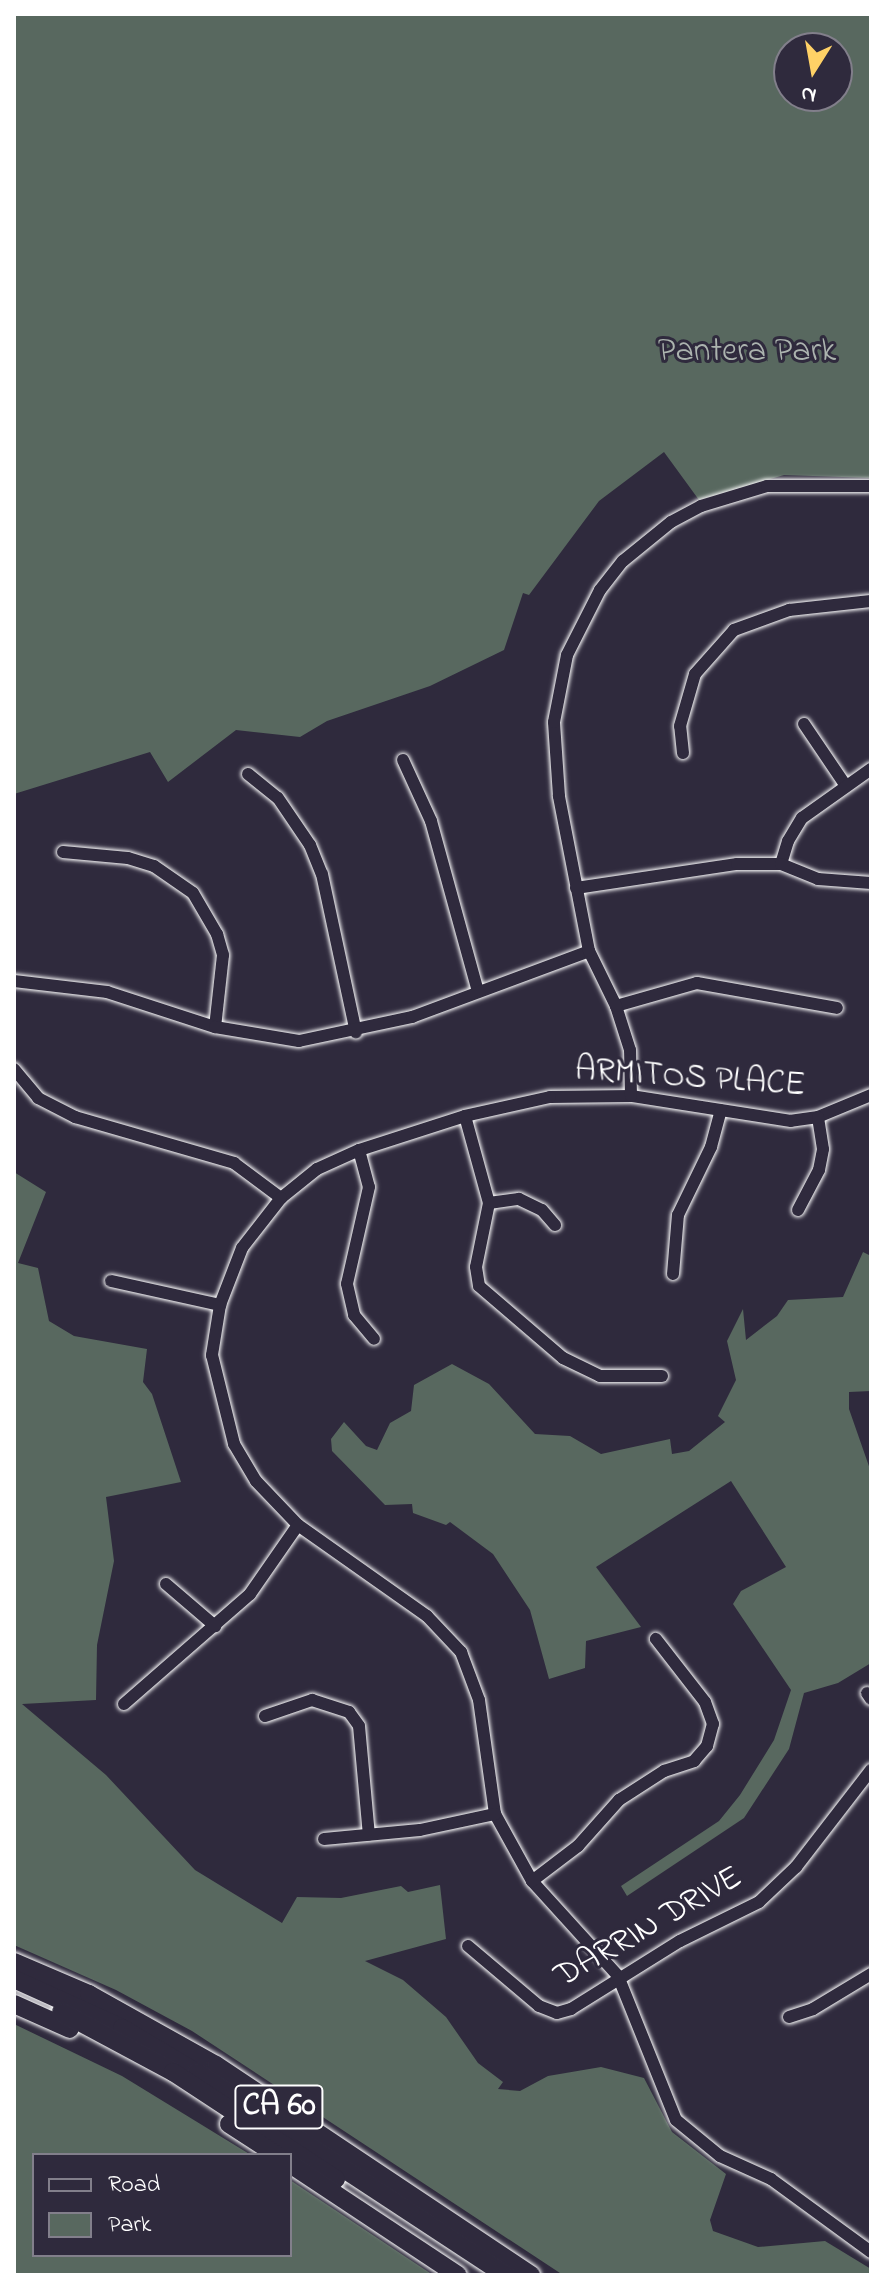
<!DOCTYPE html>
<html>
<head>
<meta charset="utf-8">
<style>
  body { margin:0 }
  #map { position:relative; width:885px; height:2289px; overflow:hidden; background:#2f2a3d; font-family:"Indie Flower",sans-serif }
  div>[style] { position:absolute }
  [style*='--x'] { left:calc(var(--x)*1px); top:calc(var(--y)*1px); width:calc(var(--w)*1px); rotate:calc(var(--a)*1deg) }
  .green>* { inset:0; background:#58685f }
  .roads { filter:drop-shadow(0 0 2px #fff) drop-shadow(0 0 2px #fff) }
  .minor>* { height:12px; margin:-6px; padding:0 6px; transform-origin:6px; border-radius:6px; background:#2f2a3d }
  .highway>* { height:18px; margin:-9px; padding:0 9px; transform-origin:9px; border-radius:9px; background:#2f2a3d }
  span { translate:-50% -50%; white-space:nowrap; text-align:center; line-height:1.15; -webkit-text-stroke:6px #2f2a3d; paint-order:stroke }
  .shield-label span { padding:2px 6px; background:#2f2a3d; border:2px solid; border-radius:6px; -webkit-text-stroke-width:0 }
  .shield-label { font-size:32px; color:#fff; font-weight:700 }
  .park-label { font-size:34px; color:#acb4af }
  .street-label { font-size:34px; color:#fff }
  .frame { position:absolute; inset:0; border:16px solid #fff; pointer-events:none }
  .legend { position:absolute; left:32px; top:2153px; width:260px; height:104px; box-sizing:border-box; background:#2f2a3d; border:2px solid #827f8b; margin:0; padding:10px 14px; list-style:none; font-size:24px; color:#fff }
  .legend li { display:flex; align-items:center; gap:16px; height:40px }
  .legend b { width:40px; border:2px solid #827f8b }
  .north { position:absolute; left:773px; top:32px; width:80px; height:80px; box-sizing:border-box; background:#2f2a3d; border:2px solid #827f8b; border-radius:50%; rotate:191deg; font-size:22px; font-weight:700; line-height:32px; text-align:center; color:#fff }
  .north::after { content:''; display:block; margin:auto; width:28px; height:36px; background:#ffd166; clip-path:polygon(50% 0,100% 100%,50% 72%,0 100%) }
</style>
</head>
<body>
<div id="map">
  <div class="green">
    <i style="clip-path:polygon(evenodd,14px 14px,871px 14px,871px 478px,784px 475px,699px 500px,664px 452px,599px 501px,529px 595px,523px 593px,504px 650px,430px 686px,327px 721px,300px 737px,236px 730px,168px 782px,150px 752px,14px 794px,14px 14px,789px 48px,837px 48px,837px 96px,789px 96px,789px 48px)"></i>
    <i style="clip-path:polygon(14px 1172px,46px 1192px,18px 1263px,38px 1268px,49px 1321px,74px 1336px,147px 1349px,143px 1382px,152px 1394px,181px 1482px,106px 1497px,114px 1561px,97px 1645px,96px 1700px,22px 1704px,106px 1775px,195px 1870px,282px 1923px,297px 1897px,341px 1898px,401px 1886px,408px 1892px,440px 1885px,446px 1939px,365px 1961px,403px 1980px,446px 2017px,478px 2063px,503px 2082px,498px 2089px,520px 2091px,548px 2076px,601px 2067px,644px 2078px,672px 2132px,726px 2174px,710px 2220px,713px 2231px,758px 2247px,825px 2241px,871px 2269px,871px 2275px,563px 2275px,192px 2031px,116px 1990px,14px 1945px)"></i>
    <i style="clip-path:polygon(863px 1252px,871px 1256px,871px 1391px,849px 1392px,849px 1409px,871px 1472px,871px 1663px,838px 1683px,804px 1693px,789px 1749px,744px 1818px,627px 1896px,621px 1886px,719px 1821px,740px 1795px,774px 1740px,791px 1690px,733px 1604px,741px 1591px,786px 1567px,731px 1481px,596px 1567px,641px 1627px,586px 1641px,585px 1668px,549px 1679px,530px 1610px,493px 1554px,450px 1522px,446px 1525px,413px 1513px,412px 1504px,385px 1505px,332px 1451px,331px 1439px,344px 1422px,366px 1446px,377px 1450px,390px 1423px,411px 1411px,414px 1385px,452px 1364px,489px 1384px,535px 1434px,570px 1436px,601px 1454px,670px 1439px,672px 1454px,689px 1451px,725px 1422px,718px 1416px,736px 1380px,727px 1341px,743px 1309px,746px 1340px,777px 1316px,788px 1300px,843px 1297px)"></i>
    <i style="clip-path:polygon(14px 2024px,122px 2076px,251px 2155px,34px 2155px,34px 2255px,290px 2255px,290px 2180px,433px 2275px,14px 2275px)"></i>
  </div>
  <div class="roads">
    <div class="minor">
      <i style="--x:804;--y:724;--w:75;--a:55.9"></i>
      <i style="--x:683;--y:753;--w:27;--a:-96"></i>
      <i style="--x:680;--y:726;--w:54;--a:-73.9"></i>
      <i style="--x:695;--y:674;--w:59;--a:-48.4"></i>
      <i style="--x:734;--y:630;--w:59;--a:-20"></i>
      <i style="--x:789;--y:610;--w:82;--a:-6.3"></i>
      <i style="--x:403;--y:760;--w:67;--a:65.3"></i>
      <i style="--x:431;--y:821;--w:177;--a:74.6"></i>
      <i style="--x:248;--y:774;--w:38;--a:39"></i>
      <i style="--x:278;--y:798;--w:57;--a:55.8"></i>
      <i style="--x:310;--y:845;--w:31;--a:68"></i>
      <i style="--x:322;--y:874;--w:162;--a:77.9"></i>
      <i style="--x:63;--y:852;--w:65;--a:5.3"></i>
      <i style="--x:128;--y:858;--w:27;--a:17"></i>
      <i style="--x:154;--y:866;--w:47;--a:34.7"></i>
      <i style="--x:193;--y:893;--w:48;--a:59.7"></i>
      <i style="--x:217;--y:934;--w:22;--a:74"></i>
      <i style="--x:223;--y:955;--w:72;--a:96.3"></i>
      <i style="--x:781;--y:864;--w:24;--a:-73"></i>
      <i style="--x:788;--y:841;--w:27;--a:-59"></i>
      <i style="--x:802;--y:818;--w:85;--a:-35.4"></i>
      <i style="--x:576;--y:888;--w:163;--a:-8.5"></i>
      <i style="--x:737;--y:864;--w:44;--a:0"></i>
      <i style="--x:781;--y:864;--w:40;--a:22"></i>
      <i style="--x:818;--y:879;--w:53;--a:4.3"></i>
      <i style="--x:14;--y:981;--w:94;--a:6.7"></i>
      <i style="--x:107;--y:992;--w:114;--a:18"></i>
      <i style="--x:215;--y:1027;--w:85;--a:9.5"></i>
      <i style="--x:299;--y:1041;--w:116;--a:-12"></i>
      <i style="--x:412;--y:1017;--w:189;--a:-20.4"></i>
      <i style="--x:616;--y:1006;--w:84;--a:-15.9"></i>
      <i style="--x:697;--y:983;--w:142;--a:10.1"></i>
      <i style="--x:14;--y:1069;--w:38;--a:50"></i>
      <i style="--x:38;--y:1098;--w:42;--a:27.2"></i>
      <i style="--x:75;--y:1117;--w:166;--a:16.1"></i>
      <i style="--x:234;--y:1163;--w:59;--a:36.7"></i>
      <i style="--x:871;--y:1095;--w:57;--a:157.5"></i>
      <i style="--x:818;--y:1117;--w:27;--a:172"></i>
      <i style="--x:791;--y:1121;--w:162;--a:-171.1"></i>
      <i style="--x:631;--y:1096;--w:81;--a:179.3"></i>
      <i style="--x:550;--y:1097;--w:87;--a:167.4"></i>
      <i style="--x:465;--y:1116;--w:111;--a:162.2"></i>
      <i style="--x:359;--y:1150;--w:46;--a:155.7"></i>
      <i style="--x:317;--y:1169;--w:46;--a:141.1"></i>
      <i style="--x:281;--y:1198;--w:63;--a:128"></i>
      <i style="--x:242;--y:1248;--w:61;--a:111.1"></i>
      <i style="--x:220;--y:1305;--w:51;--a:99.1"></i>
      <i style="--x:212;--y:1355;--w:92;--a:76.1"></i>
      <i style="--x:234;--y:1444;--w:43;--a:59.3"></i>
      <i style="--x:256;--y:1481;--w:61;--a:46.3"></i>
      <i style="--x:298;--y:1525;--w:158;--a:35.2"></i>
      <i style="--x:427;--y:1616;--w:50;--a:46.6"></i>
      <i style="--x:461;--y:1652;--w:51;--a:69.4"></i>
      <i style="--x:479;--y:1700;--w:115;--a:82"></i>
      <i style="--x:495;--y:1814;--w:77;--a:61.1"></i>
      <i style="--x:532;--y:1881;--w:128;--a:47.8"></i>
      <i style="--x:618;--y:1976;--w:155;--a:68.1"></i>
      <i style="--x:676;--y:2120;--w:57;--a:39.3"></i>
      <i style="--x:720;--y:2156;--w:56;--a:24.3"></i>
      <i style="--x:771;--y:2179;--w:124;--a:36.1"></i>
      <i style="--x:631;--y:1096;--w:46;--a:-91.2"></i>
      <i style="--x:630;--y:1050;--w:46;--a:-107.7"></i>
      <i style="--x:616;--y:1006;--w:61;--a:-116.1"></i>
      <i style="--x:589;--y:951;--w:158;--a:-101"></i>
      <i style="--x:559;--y:796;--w:74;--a:-93.9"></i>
      <i style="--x:554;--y:722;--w:68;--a:-79"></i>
      <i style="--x:567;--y:655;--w:73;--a:-63.1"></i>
      <i style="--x:600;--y:590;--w:37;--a:-52"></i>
      <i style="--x:623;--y:561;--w:62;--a:-39.1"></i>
      <i style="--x:671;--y:522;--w:34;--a:-28"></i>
      <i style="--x:701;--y:506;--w:69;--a:-16.9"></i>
      <i style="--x:767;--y:486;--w:104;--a:0"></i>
      <i style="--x:465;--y:1116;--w:90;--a:74.6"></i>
      <i style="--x:489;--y:1203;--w:65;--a:101.5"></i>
      <i style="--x:476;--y:1267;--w:19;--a:81"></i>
      <i style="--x:479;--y:1286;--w:111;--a:40.6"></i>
      <i style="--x:563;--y:1358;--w:41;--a:25.9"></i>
      <i style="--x:600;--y:1376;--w:62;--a:0"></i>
      <i style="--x:359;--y:1150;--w:38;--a:75"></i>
      <i style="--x:369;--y:1187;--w:99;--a:102.8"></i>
      <i style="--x:347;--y:1284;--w:32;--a:77"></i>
      <i style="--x:354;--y:1315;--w:31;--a:50"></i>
      <i style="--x:489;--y:1203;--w:30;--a:-8"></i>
      <i style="--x:519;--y:1199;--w:25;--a:26"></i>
      <i style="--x:542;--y:1210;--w:20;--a:49"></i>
      <i style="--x:798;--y:1210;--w:45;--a:-62.3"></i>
      <i style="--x:819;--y:1170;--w:21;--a:-79"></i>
      <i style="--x:823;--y:1149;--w:32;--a:-99"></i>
      <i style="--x:673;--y:1274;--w:59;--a:-85.2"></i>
      <i style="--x:678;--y:1215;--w:76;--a:-64.1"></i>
      <i style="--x:711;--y:1147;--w:38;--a:-75"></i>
      <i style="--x:111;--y:1281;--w:112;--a:12.4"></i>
      <i style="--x:166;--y:1584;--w:65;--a:40.6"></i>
      <i style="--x:867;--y:1693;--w:7;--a:56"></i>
      <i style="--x:124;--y:1704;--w:167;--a:-41.1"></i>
      <i style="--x:250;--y:1594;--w:84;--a:-55.2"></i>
      <i style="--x:265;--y:1716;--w:50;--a:-18.8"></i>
      <i style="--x:312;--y:1700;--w:39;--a:18"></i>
      <i style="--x:349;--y:1712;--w:17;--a:54"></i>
      <i style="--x:359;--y:1726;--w:109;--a:84.8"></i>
      <i style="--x:324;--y:1839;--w:96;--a:-5.4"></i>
      <i style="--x:420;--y:1830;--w:77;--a:-12"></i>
      <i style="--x:532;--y:1881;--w:58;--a:-37.3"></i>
      <i style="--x:578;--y:1846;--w:62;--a:-48.3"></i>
      <i style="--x:619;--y:1800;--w:54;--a:-32.8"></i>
      <i style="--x:664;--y:1771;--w:32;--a:-18"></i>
      <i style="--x:694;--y:1761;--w:20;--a:-49"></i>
      <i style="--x:707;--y:1746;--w:23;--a:-75"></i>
      <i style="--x:713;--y:1724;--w:23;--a:-110"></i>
      <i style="--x:705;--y:1702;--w:80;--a:-127.9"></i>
      <i style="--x:468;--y:1946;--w:93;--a:40.2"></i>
      <i style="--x:539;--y:2006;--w:19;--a:21"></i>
      <i style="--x:557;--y:2013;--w:15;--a:-16"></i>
      <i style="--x:571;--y:2009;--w:128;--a:-32"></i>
      <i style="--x:680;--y:1941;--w:88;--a:-26.3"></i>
      <i style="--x:759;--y:1902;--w:51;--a:-43.4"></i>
      <i style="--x:796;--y:1867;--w:123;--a:-52.3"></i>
      <i style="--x:789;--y:2017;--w:25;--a:-18"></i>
      <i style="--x:813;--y:2009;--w:68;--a:-31.1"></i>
    </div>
    <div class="highway">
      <i style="--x:14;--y:1962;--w:82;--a:23.1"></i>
      <i style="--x:89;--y:1994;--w:145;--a:29.2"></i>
      <i style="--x:216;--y:2065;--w:379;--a:33.7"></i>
      <i style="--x:14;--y:1979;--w:119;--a:24.4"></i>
      <i style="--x:122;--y:2028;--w:86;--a:30.7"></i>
      <i style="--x:196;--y:2072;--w:370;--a:33.3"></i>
      <i style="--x:14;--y:2004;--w:61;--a:24.1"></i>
      <i style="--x:61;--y:2012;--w:127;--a:28.2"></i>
      <i style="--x:173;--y:2072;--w:195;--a:33.3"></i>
      <i style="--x:229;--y:2124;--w:57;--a:32.9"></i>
      <i style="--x:290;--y:2164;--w:201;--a:33.5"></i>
    </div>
  </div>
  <div class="shield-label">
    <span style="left:279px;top:2107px">CA 60</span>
  </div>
  <div class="park-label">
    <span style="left:747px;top:353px">Pantera Park</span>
  </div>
  <div class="street-label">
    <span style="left:690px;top:1079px;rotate:4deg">ARMITOS PLACE</span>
    <span style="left:649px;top:1928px;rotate:-30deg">DARRIN DRIVE</span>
  </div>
  <div class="frame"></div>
  <ul class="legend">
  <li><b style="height:10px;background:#2f2a3d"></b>Road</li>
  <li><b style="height:22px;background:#58685f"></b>Park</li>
  </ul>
  <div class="north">N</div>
</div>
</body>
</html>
